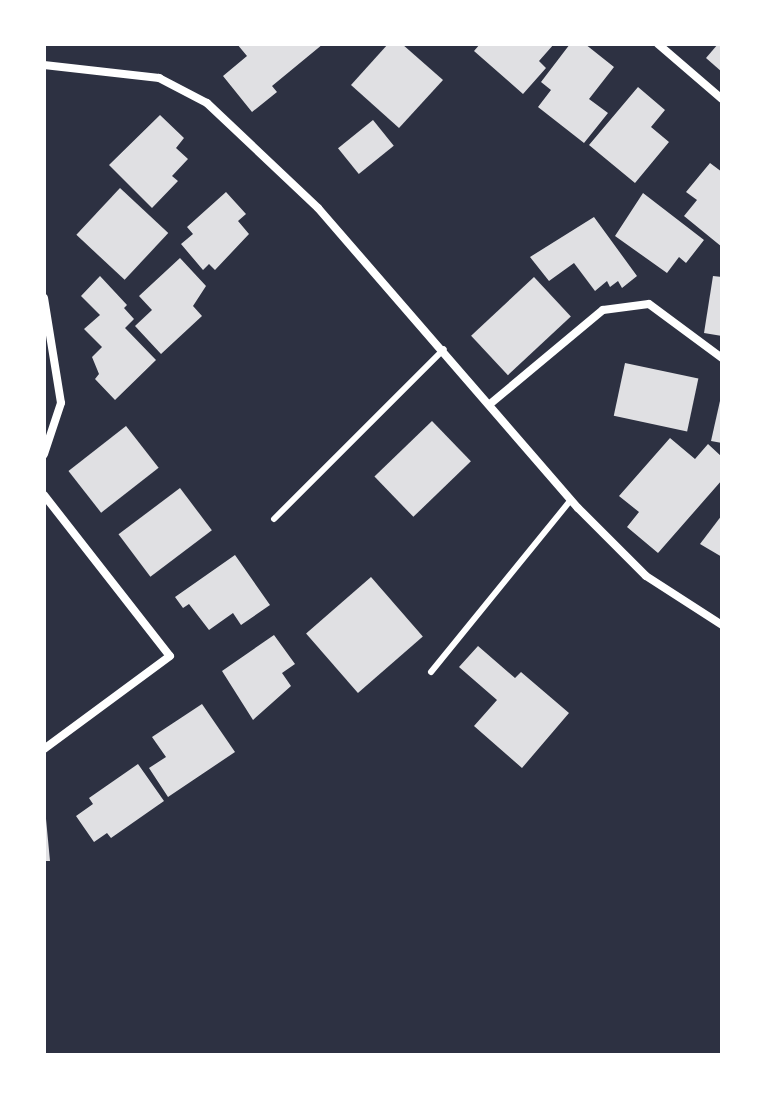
<!DOCTYPE html>
<html>
<head>
<meta charset="utf-8">
<style>
  body { margin:0 }
  #map { position:relative; width:766px; height:1099px; overflow:hidden; background:#2d3142; font-family:"Sofia Sans Condensed",sans-serif }
  div>[style] { position:absolute }
  [style*='--x'] { left:calc(var(--x)*1px); top:calc(var(--y)*1px); width:calc(var(--w)*1px); rotate:calc(var(--a)*1deg) }
  .building>* { inset:0; background:#e0e0e3; transform-origin:0 0 }
  .service>* { height:6px; margin:-3px; padding:0 3px; transform-origin:3px; border-radius:3px; background:#fff }
  .minor>* { height:8px; margin:-4px; padding:0 4px; transform-origin:4px; border-radius:4px; background:#fff }
  span { translate:-50% -50%; white-space:nowrap; text-align:center; line-height:1.15; -webkit-text-stroke:6px #fff; paint-order:stroke }
  .frame { position:absolute; inset:0; border:46px solid #fff; pointer-events:none }
</style>
</head>
<body>
<div id="map">
  <div class="building">
    <i style="clip-path:polygon(237px 44px,323px 44px,272px 86px,277px 92px,252px 112px,223px 76px,247px 56px)"></i>
    <i style="clip-path:polygon(388px 44px,402px 44px,443px 80px,399px 128px,351px 85px)"></i>
    <i style="clip-path:polygon(480px 44px,554px 44px,539px 61px,546px 68px,523px 94px,474px 51px)"></i>
    <i style="clip-path:polygon(570px 44px,585px 44px,614px 67px,589px 99px,608px 113px,584px 143px,538px 107px,551px 90px,541px 82px)"></i>
    <i style="clip-path:polygon(718px 44px,722px 44px,722px 72px,706px 58px)"></i>
    <i style="clip-path:polygon(638px 87px,665px 110px,651px 127px,669px 142px,635px 183px,589px 145px)"></i>
    <i style="clip-path:polygon(160px 115px,184px 138px,176px 148px,188px 159px,172px 176px,178px 181px,152px 208px,109px 165px)"></i>
    <i style="left:373px;top:120px;width:33px;height:45px;rotate:51deg"></i>
    <i style="clip-path:polygon(710px 163px,722px 172px,722px 247px,684px 216px,697px 200px,686px 192px)"></i>
    <i style="left:120px;top:188px;width:66px;height:64px;rotate:43deg"></i>
    <i style="clip-path:polygon(226px 192px,246px 214px,238px 221px,249px 234px,215px 270px,209px 264px,203px 270px,181px 244px,193px 234px,187px 227px)"></i>
    <i style="clip-path:polygon(643px 193px,704px 240px,686px 263px,679px 257px,667px 273px,615px 236px)"></i>
    <i style="clip-path:polygon(594px 217px,637px 276px,622px 288px,618px 281px,610px 287px,607px 281px,595px 291px,574px 263px,549px 281px,530px 257px)"></i>
    <i style="clip-path:polygon(180px 258px,206px 286px,193px 306px,202px 316px,161px 354px,135px 326px,152px 310px,139px 296px)"></i>
    <i style="clip-path:polygon(100px 276px,127px 305px,124px 308px,134px 319px,125px 328px,156px 360px,115px 400px,95px 379px,99px 374px,92px 357px,102px 347px,84px 329px,100px 315px,81px 296px)"></i>
    <i style="clip-path:polygon(713px 276px,722px 277px,722px 336px,704px 333px)"></i>
    <i style="left:534px;top:277px;width:54px;height:86px;rotate:47deg"></i>
    <i style="left:625px;top:363px;width:75px;height:54px;rotate:12deg"></i>
    <i style="clip-path:polygon(722px 392px,722px 443px,711px 441px)"></i>
    <i style="left:432px;top:421px;width:56px;height:80px;rotate:46deg"></i>
    <i style="left:126px;top:426px;width:53px;height:73px;rotate:52deg"></i>
    <i style="clip-path:polygon(670px 438px,695px 459px,708px 444px,722px 457px,722px 480px,658px 553px,627px 527px,639px 512px,619px 496px)"></i>
    <i style="left:180px;top:488px;width:53px;height:77px;rotate:53deg"></i>
    <i style="clip-path:polygon(722px 515px,722px 557px,700px 544px)"></i>
    <i style="clip-path:polygon(235px 555px,270px 605px,241px 625px,233px 613px,209px 630px,189px 604px,183px 608px,175px 597px)"></i>
    <i style="left:371px;top:577px;width:79px;height:86px;rotate:49deg"></i>
    <i style="clip-path:polygon(274px 635px,295px 664px,282px 673px,291px 686px,253px 720px,222px 671px)"></i>
    <i style="clip-path:polygon(478px 646px,515px 678px,521px 672px,569px 713px,522px 768px,474px 726px,497px 700px,459px 667px)"></i>
    <i style="clip-path:polygon(202px 704px,235px 752px,168px 797px,149px 768px,166px 757px,152px 737px)"></i>
    <i style="clip-path:polygon(138px 764px,164px 801px,111px 838px,107px 833px,94px 842px,76px 816px,93px 804px,89px 798px)"></i>
    <i style="clip-path:polygon(46px 819px,50px 861px,44px 861px,44px 820px)"></i>
  </div>
  <div class="service">
    <i style="--x:274;--y:519;--w:240;--a:-45"></i>
    <i style="--x:431;--y:672;--w:222;--a:-50.9"></i>
  </div>
  <div class="minor">
    <i style="--x:658;--y:44;--w:84;--a:40.7"></i>
    <i style="--x:44;--y:65;--w:116;--a:6.4"></i>
    <i style="--x:159;--y:78;--w:54;--a:27.5"></i>
    <i style="--x:207;--y:103;--w:153;--a:43.4"></i>
    <i style="--x:318;--y:208;--w:397;--a:49.1"></i>
    <i style="--x:578;--y:508;--w:96;--a:45"></i>
    <i style="--x:646;--y:576;--w:90;--a:32.8"></i>
    <i style="--x:44;--y:298;--w:106;--a:80.8"></i>
    <i style="--x:61;--y:403;--w:54;--a:108.4"></i>
    <i style="--x:490;--y:404;--w:147;--a:-39.8"></i>
    <i style="--x:603;--y:310;--w:46;--a:-7.4"></i>
    <i style="--x:649;--y:304;--w:91;--a:36.5"></i>
    <i style="--x:44;--y:495;--w:204;--a:52"></i>
    <i style="--x:170;--y:656;--w:157;--a:143.6"></i>
  </div>
  <div class="frame"></div>
</div>
</body>
</html>
